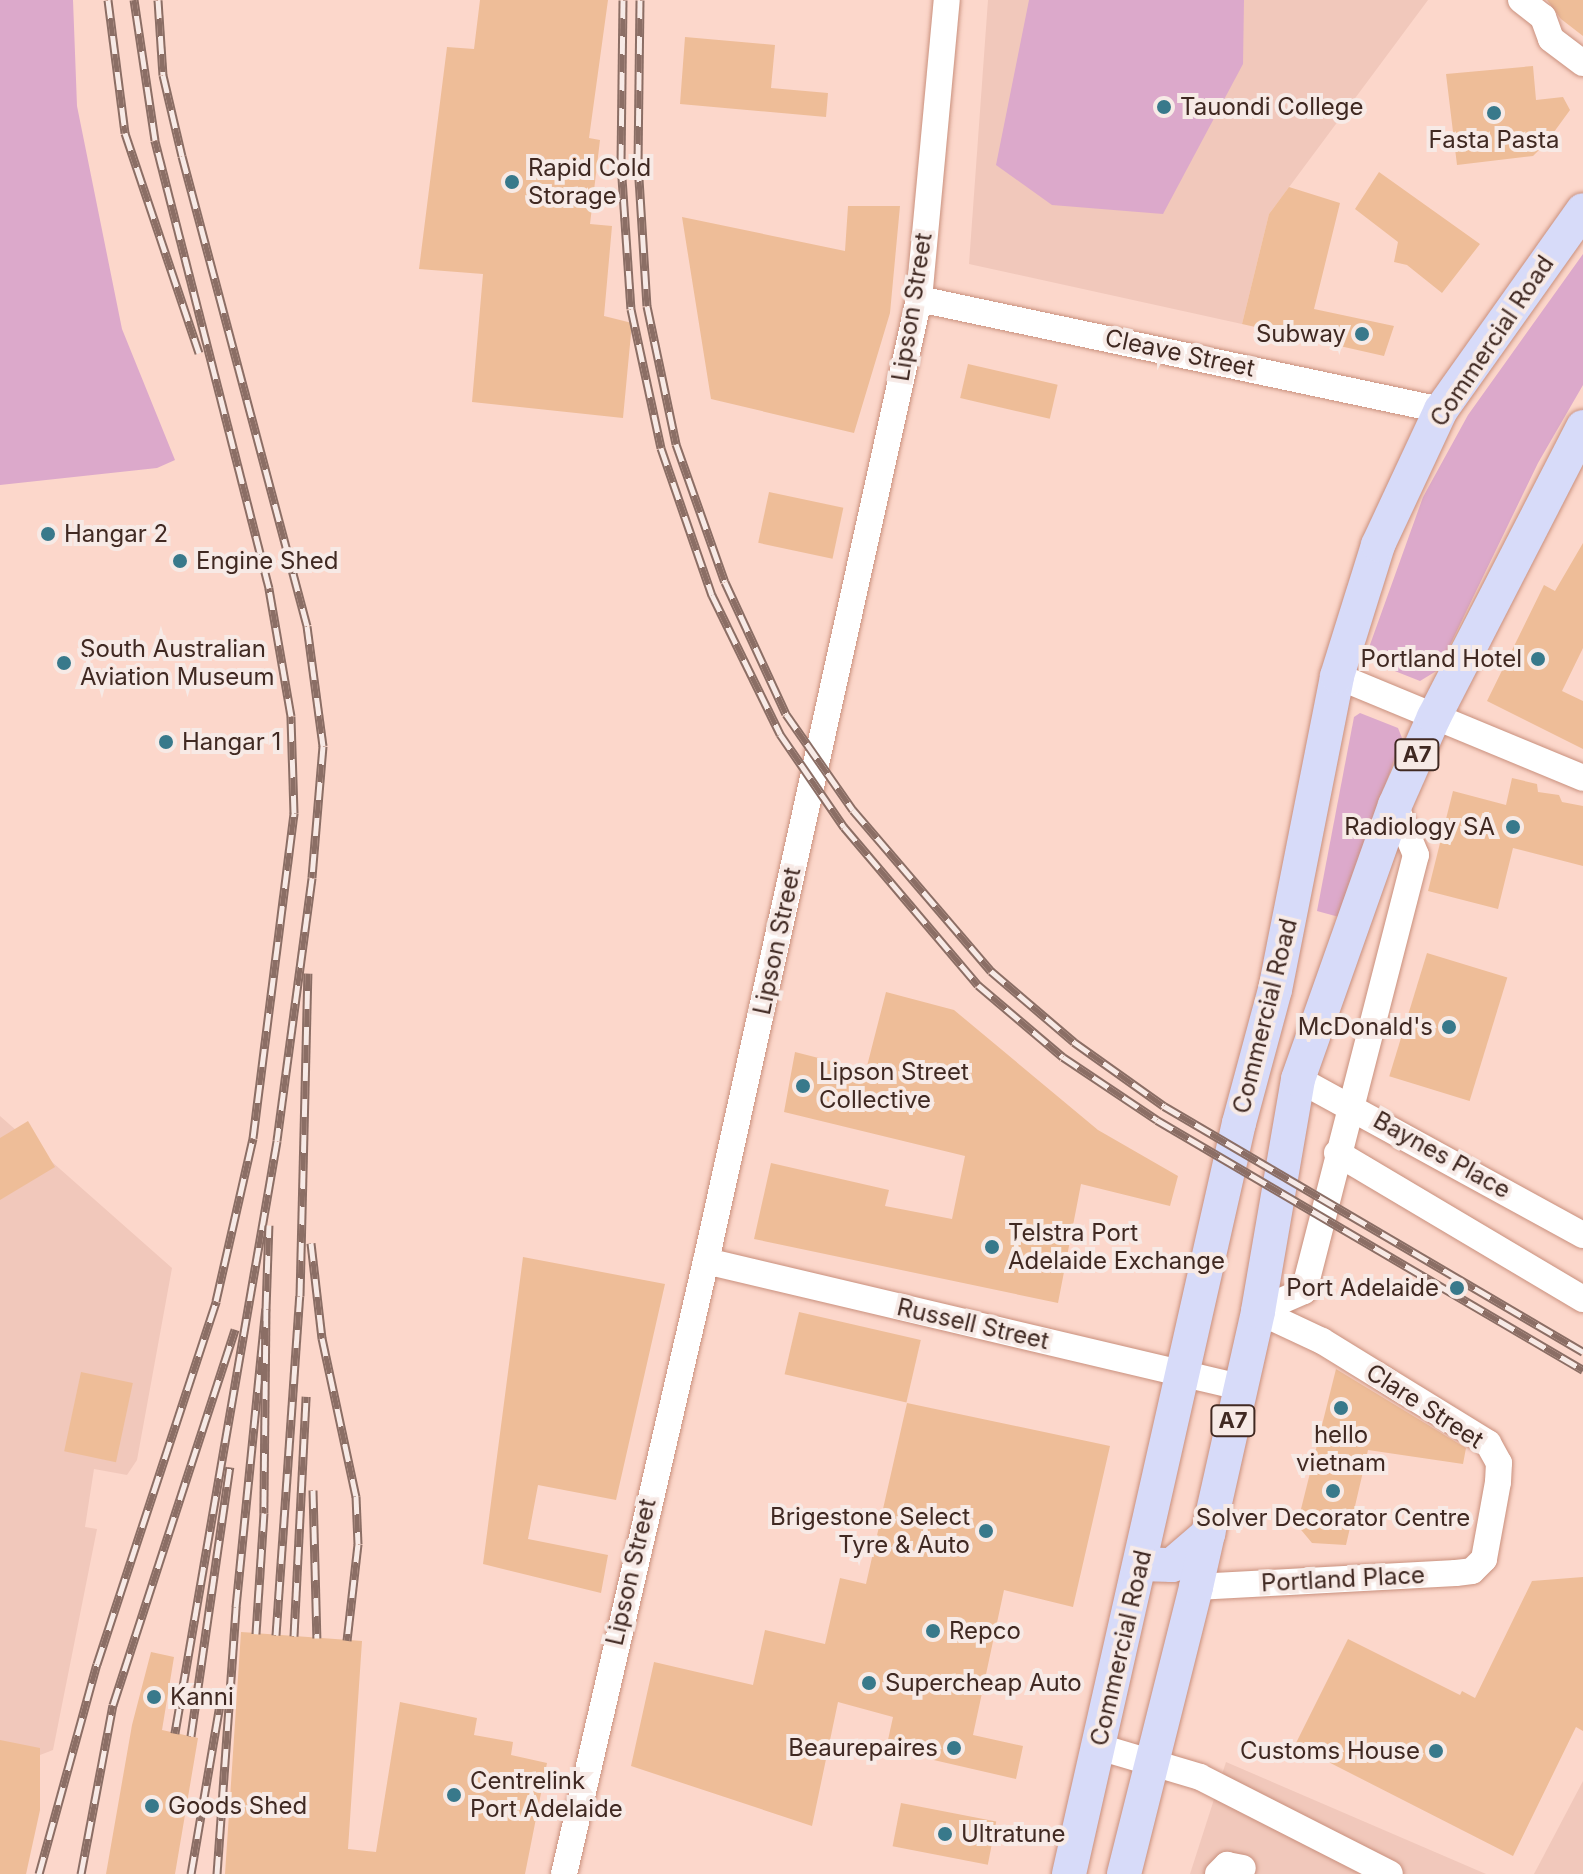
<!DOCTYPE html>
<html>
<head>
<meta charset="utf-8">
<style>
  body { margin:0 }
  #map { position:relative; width:1583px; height:1874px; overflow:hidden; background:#fcd7cb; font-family:Inter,sans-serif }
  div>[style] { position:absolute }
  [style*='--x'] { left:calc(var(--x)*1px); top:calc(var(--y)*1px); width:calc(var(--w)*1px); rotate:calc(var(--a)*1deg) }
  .built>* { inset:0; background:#f1c8bb }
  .green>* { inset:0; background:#dca9cb }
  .building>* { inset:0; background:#eebd98; transform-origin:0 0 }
  .roads { filter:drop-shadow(0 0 2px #c9907d) drop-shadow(0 0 2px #c9907d) }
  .minor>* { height:26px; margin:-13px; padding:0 13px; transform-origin:13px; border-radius:13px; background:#fff }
  .major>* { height:34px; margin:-17px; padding:0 17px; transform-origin:17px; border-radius:17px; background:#d7dbf9 }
  .rail>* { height:9px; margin-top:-4.5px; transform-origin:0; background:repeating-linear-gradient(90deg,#f7eae6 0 18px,#8b6e65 0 36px); box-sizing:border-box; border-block:2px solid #8b6e65 }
  .dots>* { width:22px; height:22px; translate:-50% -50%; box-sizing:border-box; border:4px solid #f7eae6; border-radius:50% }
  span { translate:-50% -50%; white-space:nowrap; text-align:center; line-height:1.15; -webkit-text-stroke:8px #f7eae6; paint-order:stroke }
  .shield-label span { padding:2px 6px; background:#f7eae6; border:2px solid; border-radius:6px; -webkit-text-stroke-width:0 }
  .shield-label { font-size:22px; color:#402922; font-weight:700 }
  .poi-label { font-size:24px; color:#402922 }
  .left { translate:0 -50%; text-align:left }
  .right { translate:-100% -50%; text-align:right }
  .street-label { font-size:24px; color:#402922 }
</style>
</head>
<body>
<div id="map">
  <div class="built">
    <i style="clip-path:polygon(988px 0,1428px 0,1269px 214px,1242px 324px,969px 264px)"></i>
    <i style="clip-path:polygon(0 1116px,172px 1268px,137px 1460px,127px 1475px,94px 1469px,85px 1527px,97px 1529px,53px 1750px,40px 1755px,26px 1874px,0 1874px)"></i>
    <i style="clip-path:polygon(1226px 1762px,1486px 1874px,1190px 1874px)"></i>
    <i style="clip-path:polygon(1583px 1781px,1583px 1874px,1534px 1874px)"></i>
  </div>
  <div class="green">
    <i style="clip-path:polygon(0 0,73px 0,77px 106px,122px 329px,175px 460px,157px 468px,0 485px)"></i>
    <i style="clip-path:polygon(1029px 0,1244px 0,1243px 64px,1163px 214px,1052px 205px,996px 165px)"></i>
    <i style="clip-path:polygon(1583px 254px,1583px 385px,1538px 463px,1438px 670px,1420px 681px,1372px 662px,1367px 653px,1423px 497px,1468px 415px)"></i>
    <i style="clip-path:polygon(1360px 713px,1398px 728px,1402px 738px,1339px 917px,1317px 911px,1354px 717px)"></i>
  </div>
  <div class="building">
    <i style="clip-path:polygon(480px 0,608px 0,589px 138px,600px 140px,590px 224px,612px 226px,604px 316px,632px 323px,623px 418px,472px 402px,483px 274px,419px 269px,447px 47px,474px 49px)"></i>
    <i style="clip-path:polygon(1547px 0,1583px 0,1583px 36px,1561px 19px)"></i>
    <i style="clip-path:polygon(685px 37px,775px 45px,771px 88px,828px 93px,826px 117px,680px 104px)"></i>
    <i style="clip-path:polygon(1533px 66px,1536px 100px,1563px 97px,1570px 110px,1546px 143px,1533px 156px,1457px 165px,1446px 74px)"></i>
    <i style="clip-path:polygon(1379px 172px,1480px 244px,1442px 293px,1407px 265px,1394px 262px,1398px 242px,1355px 209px)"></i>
    <i style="clip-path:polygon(1289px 187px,1340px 203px,1314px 309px,1394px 326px,1384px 356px,1242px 324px,1269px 214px)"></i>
    <i style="clip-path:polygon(848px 206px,900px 206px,890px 313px,854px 433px,711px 399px,682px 217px,845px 251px)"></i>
    <i style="left:968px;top:364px;width:92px;height:35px;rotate:13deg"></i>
    <i style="left:769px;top:492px;width:76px;height:52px;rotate:12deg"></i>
    <i style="clip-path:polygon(1583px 543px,1583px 648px,1562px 691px,1583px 701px,1583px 749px,1487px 701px,1544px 585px,1555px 591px)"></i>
    <i style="clip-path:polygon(1512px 778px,1537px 784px,1538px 792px,1559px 795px,1562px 802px,1583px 806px,1583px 866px,1513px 848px,1498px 909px,1428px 891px,1453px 791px,1506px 805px)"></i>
    <i style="left:1427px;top:953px;width:84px;height:129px;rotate:17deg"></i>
    <i style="clip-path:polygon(886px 992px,954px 1010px,1098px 1130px,1178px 1176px,1170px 1206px,1081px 1184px,1058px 1303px,754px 1239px,771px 1163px,889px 1190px,885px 1206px,952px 1219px,965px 1156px,784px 1112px,795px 1052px,866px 1070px)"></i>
    <i style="clip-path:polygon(28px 1121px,55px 1167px,0 1200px,0 1138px)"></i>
    <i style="clip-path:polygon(523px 1257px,665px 1284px,616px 1500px,538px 1485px,528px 1539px,608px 1555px,601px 1593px,483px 1564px)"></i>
    <i style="left:799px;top:1312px;width:125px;height:64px;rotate:13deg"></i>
    <i style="clip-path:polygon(1336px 1369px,1466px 1448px,1463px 1464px,1368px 1450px,1346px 1545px,1312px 1543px,1297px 1525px)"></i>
    <i style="left:81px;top:1372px;width:53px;height:81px;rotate:12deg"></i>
    <i style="clip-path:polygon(907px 1403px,1110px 1446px,1073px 1607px,1004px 1590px,973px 1735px,1023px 1746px,1016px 1779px,886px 1749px,893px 1717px,838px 1702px,812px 1826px,631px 1766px,654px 1662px,753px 1685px,765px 1630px,825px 1644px,840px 1578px,866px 1584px)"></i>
    <i style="clip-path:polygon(1583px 1577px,1583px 1731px,1576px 1727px,1513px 1856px,1295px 1745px,1348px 1639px,1460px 1695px,1462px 1691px,1475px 1698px,1532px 1581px)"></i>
    <i style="clip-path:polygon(241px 1632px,362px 1641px,348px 1849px,376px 1852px,400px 1702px,477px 1718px,474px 1735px,513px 1742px,511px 1755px,547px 1763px,525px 1874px,225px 1874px)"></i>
    <i style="clip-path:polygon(151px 1652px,174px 1657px,162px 1730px,198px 1738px,175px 1874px,106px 1874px,132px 1725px)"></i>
    <i style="clip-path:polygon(0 1740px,40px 1748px,40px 1810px,26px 1874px,0 1874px)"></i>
    <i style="left:901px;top:1803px;width:97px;height:44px;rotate:11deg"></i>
  </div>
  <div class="roads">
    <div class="minor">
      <i style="--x:1521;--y:0;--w:28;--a:38"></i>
      <i style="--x:1543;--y:17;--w:23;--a:70"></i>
      <i style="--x:1551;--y:39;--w:40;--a:37"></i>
      <i style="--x:919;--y:299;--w:534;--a:12"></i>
      <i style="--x:1337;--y:676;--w:266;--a:22.5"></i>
      <i style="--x:1298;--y:1079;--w:325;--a:28.7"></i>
      <i style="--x:1337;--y:1153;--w:286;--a:30.7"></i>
      <i style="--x:706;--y:1261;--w:549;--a:13.28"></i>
      <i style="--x:1258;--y:1311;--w:50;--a:-23.5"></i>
      <i style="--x:1304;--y:1291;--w:450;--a:-75.6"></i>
      <i style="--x:1416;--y:855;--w:54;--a:-112.8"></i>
      <i style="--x:1196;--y:1587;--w:260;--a:-3.1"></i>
      <i style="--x:1456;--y:1573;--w:16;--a:-7"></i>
      <i style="--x:1472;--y:1571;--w:17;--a:-45"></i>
      <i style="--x:1484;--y:1559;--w:78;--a:-79.7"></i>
      <i style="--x:1498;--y:1482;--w:19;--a:-87"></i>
      <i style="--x:1499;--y:1463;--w:23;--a:-119"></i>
      <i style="--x:1488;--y:1443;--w:195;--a:-148.4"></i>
      <i style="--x:1322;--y:1341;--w:71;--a:-154.9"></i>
      <i style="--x:1099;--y:1747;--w:105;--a:16.5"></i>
      <i style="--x:1200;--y:1777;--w:213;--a:27"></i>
      <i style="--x:564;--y:1874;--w:629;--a:-76.96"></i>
      <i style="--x:706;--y:1261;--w:985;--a:-77.52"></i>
      <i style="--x:919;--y:299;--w:300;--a:-84.7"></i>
      <i style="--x:1218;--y:1874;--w:13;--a:-45"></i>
      <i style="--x:1227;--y:1865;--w:16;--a:11"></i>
    </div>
    <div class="major">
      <i style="--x:1140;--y:1564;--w:32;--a:2"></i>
      <i style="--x:1172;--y:1565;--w:48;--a:-40.7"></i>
      <i style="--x:1069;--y:1874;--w:770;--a:-77.25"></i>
      <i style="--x:1239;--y:1123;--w:138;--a:-74.9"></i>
      <i style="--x:1275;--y:990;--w:320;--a:-78.8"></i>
      <i style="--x:1337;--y:676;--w:137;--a:-72.6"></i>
      <i style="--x:1378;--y:545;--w:149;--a:-65"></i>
      <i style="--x:1441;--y:410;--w:245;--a:-54.6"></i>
      <i style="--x:1124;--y:1874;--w:296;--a:-75.9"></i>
      <i style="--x:1196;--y:1587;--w:283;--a:-77.3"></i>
      <i style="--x:1258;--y:1311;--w:235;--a:-80.2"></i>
      <i style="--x:1298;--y:1079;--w:291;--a:-70.5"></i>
      <i style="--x:1395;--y:805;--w:96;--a:-66.1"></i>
      <i style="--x:1434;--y:717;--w:326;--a:-62.8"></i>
    </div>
  </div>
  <div class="rail">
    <i style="--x:108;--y:0;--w:134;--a:82.7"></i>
    <i style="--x:125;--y:133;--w:232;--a:71.4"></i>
    <i style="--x:158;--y:0;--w:75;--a:86.2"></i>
    <i style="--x:163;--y:75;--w:83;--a:76.8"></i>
    <i style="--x:182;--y:156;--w:486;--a:75.1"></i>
    <i style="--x:307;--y:626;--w:121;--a:82.4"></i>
    <i style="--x:323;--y:746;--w:132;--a:94.8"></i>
    <i style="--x:312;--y:878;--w:265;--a:97.6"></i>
    <i style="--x:277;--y:1141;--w:601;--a:99.78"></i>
    <i style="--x:623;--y:0;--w:163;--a:90.7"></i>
    <i style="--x:621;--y:163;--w:146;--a:86.1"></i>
    <i style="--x:631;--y:309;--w:142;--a:77.8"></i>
    <i style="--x:661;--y:448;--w:156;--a:70.9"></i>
    <i style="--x:712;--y:595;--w:155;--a:63.9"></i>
    <i style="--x:780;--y:734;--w:113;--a:55.5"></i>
    <i style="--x:844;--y:827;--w:207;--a:49.7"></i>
    <i style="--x:978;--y:985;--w:111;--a:40.3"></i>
    <i style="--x:1063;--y:1057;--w:113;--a:33.8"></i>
    <i style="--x:1157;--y:1120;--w:494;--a:30.4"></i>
    <i style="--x:640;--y:0;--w:163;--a:90.7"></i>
    <i style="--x:638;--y:163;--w:143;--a:86.4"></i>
    <i style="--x:647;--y:306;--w:141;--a:78.1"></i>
    <i style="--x:676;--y:444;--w:146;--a:70.5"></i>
    <i style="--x:725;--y:582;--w:145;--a:65.2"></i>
    <i style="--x:786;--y:714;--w:117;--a:55.1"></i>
    <i style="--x:853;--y:810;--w:212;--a:49.4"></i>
    <i style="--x:991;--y:971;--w:109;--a:40.5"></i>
    <i style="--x:1074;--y:1042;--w:110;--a:35.4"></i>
    <i style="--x:1164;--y:1106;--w:486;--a:30.4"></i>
    <i style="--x:311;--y:1243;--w:96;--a:83.4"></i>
    <i style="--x:322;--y:1338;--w:162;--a:77.9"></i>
    <i style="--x:356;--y:1496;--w:48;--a:87.6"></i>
    <i style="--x:358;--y:1544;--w:97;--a:96.5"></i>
    <i style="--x:266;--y:1309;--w:84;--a:-88"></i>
    <i style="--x:313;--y:1490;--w:148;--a:88.5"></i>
    <i style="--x:276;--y:1635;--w:340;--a:-86"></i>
    <i style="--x:300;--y:1296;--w:323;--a:-88.6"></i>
    <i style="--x:294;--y:1636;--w:240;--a:-87.1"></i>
    <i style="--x:191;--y:1736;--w:272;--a:-81.8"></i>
    <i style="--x:39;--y:1874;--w:218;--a:-74.6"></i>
    <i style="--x:97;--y:1664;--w:382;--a:-71.8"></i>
    <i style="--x:216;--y:1301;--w:167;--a:-77.2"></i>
    <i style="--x:253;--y:1138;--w:328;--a:-82.8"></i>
    <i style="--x:294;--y:813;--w:97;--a:-91.8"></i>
    <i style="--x:291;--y:716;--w:130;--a:-99.8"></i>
    <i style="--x:269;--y:588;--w:462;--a:-104.3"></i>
    <i style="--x:155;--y:140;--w:142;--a:-98.5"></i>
    <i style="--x:81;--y:1874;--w:172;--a:-79.3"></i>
    <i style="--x:113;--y:1705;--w:395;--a:-72"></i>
    <i style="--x:191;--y:1874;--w:172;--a:-80.3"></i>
    <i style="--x:217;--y:1874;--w:268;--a:-85.9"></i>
    <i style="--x:236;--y:1607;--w:300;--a:-84.3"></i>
    <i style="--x:266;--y:1309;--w:204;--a:90.6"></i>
    <i style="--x:264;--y:1513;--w:121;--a:93.8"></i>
  </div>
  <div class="dots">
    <i style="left:1164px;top:107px;background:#38798b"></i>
    <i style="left:1494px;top:113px;background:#38798b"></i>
    <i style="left:512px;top:182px;background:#38798b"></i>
    <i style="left:1362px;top:334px;background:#38798b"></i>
    <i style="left:48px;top:534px;background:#38798b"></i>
    <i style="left:180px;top:561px;background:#38798b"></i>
    <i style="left:1538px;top:659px;background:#38798b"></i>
    <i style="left:64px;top:663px;background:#38798b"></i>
    <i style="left:166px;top:742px;background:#38798b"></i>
    <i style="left:1513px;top:827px;background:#38798b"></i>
    <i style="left:1449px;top:1027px;background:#38798b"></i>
    <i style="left:803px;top:1086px;background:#38798b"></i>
    <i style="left:992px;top:1247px;background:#38798b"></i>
    <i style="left:1457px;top:1288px;background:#38798b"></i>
    <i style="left:1341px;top:1408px;background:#38798b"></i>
    <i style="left:1333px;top:1491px;background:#38798b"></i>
    <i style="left:986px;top:1531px;background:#38798b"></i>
    <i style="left:933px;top:1631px;background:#38798b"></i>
    <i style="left:869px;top:1683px;background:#38798b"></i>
    <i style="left:154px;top:1697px;background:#38798b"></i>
    <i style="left:954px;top:1748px;background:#38798b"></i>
    <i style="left:1436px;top:1751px;background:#38798b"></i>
    <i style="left:454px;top:1795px;background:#38798b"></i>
    <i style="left:152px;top:1806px;background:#38798b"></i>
    <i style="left:945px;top:1834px;background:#38798b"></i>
  </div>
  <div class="shield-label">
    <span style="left:1417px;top:755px">A7</span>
    <span style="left:1233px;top:1421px">A7</span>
  </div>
  <div class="poi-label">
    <span class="left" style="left:1180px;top:107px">Tauondi College</span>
    <span style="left:1494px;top:140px">Fasta Pasta</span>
    <span class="left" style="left:528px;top:182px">Rapid Cold<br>Storage</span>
    <span class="right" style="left:1346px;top:334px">Subway</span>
    <span class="left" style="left:64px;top:534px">Hangar 2</span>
    <span class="left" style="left:196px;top:561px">Engine Shed</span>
    <span class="left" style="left:80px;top:663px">South Australian<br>Aviation Museum</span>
    <span class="right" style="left:1522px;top:659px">Portland Hotel</span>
    <span class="left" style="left:182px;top:742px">Hangar 1</span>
    <span class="right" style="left:1495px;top:827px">Radiology SA</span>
    <span class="right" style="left:1433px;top:1027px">McDonald's</span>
    <span class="left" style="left:819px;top:1086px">Lipson Street<br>Collective</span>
    <span class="left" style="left:1008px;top:1247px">Telstra Port<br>Adelaide Exchange</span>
    <span class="right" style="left:1439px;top:1288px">Port Adelaide</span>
    <span style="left:1341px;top:1449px">hello<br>vietnam</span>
    <span class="right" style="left:970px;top:1531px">Brigestone Select<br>Tyre &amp; Auto</span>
    <span style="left:1333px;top:1518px">Solver Decorator Centre</span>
    <span class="left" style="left:949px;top:1631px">Repco</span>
    <span class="left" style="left:885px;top:1683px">Supercheap Auto</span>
    <span class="left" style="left:170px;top:1697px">Kanni</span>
    <span class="right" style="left:938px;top:1748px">Beaurepaires</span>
    <span class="right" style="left:1420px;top:1751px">Customs House</span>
    <span class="left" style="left:470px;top:1795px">Centrelink<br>Port Adelaide</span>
    <span class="left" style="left:168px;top:1806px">Goods Shed</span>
    <span class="left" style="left:961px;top:1834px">Ultratune</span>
  </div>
  <div class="street-label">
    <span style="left:912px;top:307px;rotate:-81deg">Lipson Street</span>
    <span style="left:1492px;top:341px;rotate:-56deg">Commercial Road</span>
    <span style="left:1180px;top:353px;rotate:12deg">Cleave Street</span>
    <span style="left:777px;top:941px;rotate:-78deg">Lipson Street</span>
    <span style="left:1265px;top:1016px;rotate:-76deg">Commercial Road</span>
    <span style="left:1442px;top:1155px;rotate:29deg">Baynes Place</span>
    <span style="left:973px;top:1324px;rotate:13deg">Russell Street</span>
    <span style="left:1425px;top:1406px;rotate:33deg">Clare Street</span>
    <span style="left:631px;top:1572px;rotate:-77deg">Lipson Street</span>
    <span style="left:1343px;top:1579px;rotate:-3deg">Portland Place</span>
    <span style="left:1121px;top:1648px;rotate:-77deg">Commercial Road</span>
  </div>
</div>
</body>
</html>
